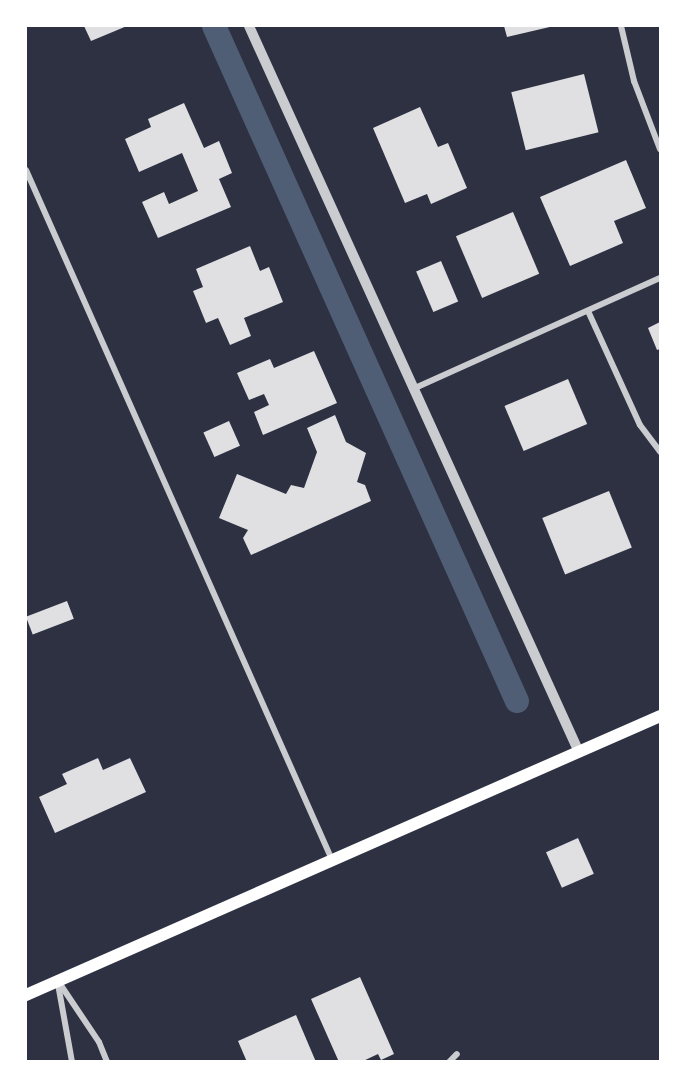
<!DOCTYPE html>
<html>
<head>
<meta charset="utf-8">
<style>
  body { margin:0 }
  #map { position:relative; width:686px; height:1087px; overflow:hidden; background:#2d3142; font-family:"Fira Sans",sans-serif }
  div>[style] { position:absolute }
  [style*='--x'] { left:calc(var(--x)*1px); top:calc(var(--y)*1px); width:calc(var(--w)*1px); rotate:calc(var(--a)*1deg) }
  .canal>* { height:24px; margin:-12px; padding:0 12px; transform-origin:12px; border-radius:12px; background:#4f5d75 }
  .building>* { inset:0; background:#e0e0e3; transform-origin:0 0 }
  .minor>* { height:6px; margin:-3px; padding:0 3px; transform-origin:3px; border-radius:3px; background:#caccd0 }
  .tertiary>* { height:10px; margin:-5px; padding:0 5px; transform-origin:5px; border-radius:5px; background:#caccd0 }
  .secondary>* { height:12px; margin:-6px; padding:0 6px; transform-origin:6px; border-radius:6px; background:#fff }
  span { translate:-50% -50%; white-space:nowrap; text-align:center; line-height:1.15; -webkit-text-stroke:4.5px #fff; paint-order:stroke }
  .frame { position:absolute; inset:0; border:27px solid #fff; pointer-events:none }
</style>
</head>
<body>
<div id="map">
  <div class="canal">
    <i style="--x:214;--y:26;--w:740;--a:65.83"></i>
  </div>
  <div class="building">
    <i style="clip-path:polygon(84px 26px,127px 26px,91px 41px)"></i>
    <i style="clip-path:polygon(504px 26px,554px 26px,507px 37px)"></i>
    <i style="left:584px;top:74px;width:60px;height:75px;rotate:76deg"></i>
    <i style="clip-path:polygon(184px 103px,204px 148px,219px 141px,232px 173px,219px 179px,231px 207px,158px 238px,142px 202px,164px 192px,169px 204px,198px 191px,182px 153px,139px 172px,125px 139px,151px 127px,148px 119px)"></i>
    <i style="clip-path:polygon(420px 107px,438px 147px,448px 143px,467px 188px,431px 204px,427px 194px,405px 203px,373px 128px)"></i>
    <i style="clip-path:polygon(626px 160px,646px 208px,614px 221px,623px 243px,570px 266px,540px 197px)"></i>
    <i style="left:513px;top:212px;width:67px;height:62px;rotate:67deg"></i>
    <i style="clip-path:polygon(250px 246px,260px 271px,269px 267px,283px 302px,244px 318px,251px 336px,230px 345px,218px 318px,206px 323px,193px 291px,203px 287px,196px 269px)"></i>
    <i style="left:441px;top:261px;width:44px;height:27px;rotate:67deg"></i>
    <i style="clip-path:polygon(660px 322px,660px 349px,657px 350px,648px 328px)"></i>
    <i style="clip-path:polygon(314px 351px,337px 403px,263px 435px,254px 412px,269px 405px,264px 394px,249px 400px,237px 373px,270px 359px,274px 368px)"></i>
    <i style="left:568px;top:379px;width:49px;height:69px;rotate:67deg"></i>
    <i style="clip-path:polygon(335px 415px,346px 442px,366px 453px,357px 482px,365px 485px,371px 501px,251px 555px,243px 538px,248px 530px,219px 518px,237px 474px,286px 494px,291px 485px,304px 488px,317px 452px,307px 428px)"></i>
    <i style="left:229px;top:421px;width:27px;height:28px;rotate:66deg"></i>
    <i style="left:609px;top:491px;width:61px;height:72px;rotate:68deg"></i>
    <i style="left:67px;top:601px;width:19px;height:44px;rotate:69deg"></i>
    <i style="clip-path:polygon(98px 758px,103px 770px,130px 758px,146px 792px,55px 833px,39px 797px,67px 784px,62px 774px)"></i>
    <i style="left:578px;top:838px;width:39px;height:35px;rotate:66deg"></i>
    <i style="clip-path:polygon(360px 977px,394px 1054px,381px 1060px,378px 1054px,361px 1062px,339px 1062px,311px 999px)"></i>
    <i style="clip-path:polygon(296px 1015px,316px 1062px,247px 1062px,238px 1041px)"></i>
  </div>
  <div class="minor">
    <i style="--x:621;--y:26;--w:57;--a:76.7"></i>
    <i style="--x:634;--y:81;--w:73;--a:69.1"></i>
    <i style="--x:26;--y:170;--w:755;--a:66.08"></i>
    <i style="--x:588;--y:311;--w:125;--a:65.5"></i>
    <i style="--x:640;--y:425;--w:34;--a:53"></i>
    <i style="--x:415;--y:388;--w:269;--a:-24.2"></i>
    <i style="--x:58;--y:981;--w:73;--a:56.1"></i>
    <i style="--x:99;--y:1042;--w:22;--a:68"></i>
    <i style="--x:58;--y:984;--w:79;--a:79.8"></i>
    <i style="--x:449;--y:1062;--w:11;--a:-45"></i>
  </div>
  <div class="tertiary">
    <i style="--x:249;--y:26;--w:797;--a:65.56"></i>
  </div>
  <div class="secondary">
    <i style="--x:26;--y:995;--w:693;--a:-23.75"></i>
  </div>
  <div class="frame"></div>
</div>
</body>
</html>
